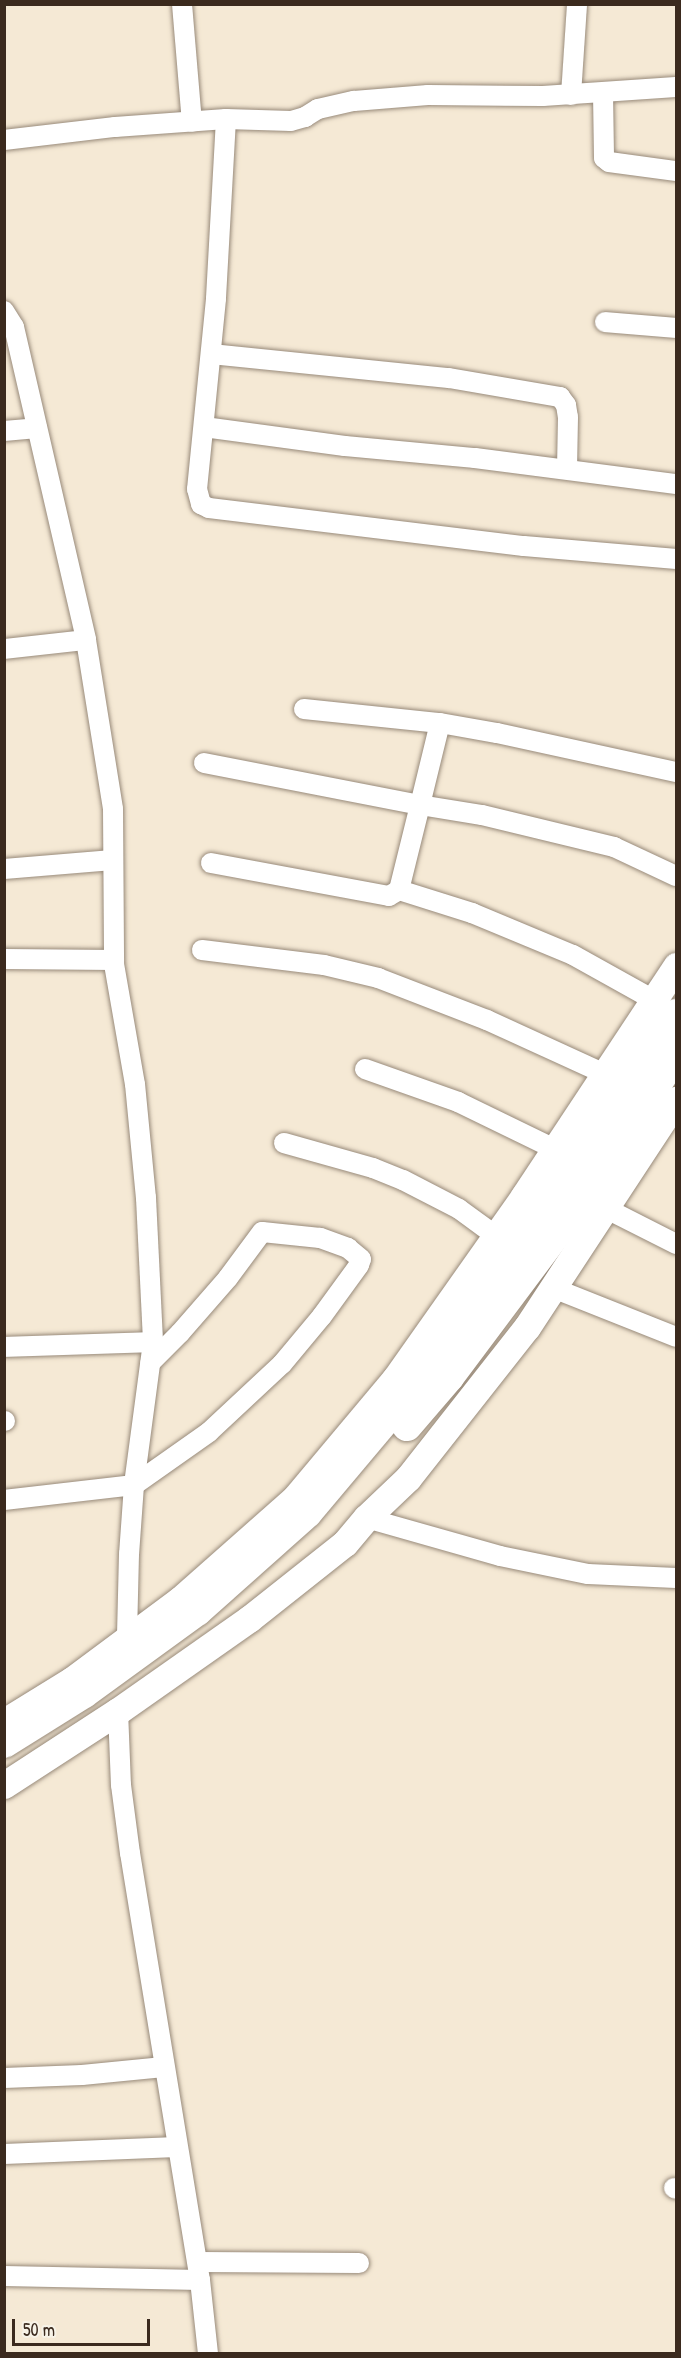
<!DOCTYPE html>
<html>
<head>
<meta charset="utf-8">
<style>
  body { margin:0 }
  #map { position:relative; width:681px; height:2358px; overflow:hidden; background:#f5e9d5; font-family:"Patrick Hand",sans-serif }
  div>[style] { position:absolute }
  [style*='--x'] { left:calc(var(--x)*1px); top:calc(var(--y)*1px); width:calc(var(--w)*1px); rotate:calc(var(--a)*1deg) }
  .roads { filter:drop-shadow(0 0 2px #988a7a) drop-shadow(0 0 2px #988a7a) }
  .street>* { height:20px; margin:-10px; padding:0 10px; transform-origin:10px; border-radius:10px; background:#fff }
  .secondary>* { height:27px; margin:-13.5px; padding:0 13.5px; transform-origin:13.5px; border-radius:13.5px; background:#fff }
  .primary>* { height:30px; margin:-15px; padding:0 15px; transform-origin:15px; border-radius:15px; background:#fff }
  span { translate:-50% -50%; white-space:nowrap; text-align:center; line-height:1.15; -webkit-text-stroke:6px #f7f3e8; paint-order:stroke }
  .frame { position:absolute; inset:0; border:6px solid #3b2a1e; pointer-events:none }
  .scale { position:absolute; left:12px; top:2319px; width:138px; height:27px; box-sizing:border-box; border:3px solid #3b2a1e; border-top:0; padding-left:8px; font-size:18px; line-height:21px; white-space:nowrap; color:#3b2a1e; -webkit-text-stroke:4px #f7f3e8; paint-order:stroke }
</style>
</head>
<body>
<div id="map">
  <div class="roads">
    <div class="street">
      <i style="--x:182;--y:4;--w:118;--a:85.2"></i>
      <i style="--x:603;--y:93;--w:65;--a:89.1"></i>
      <i style="--x:604;--y:158;--w:6;--a:39"></i>
      <i style="--x:609;--y:162;--w:68;--a:7.7"></i>
      <i style="--x:571;--y:95;--w:91;--a:-86.2"></i>
      <i style="--x:226;--y:119;--w:180;--a:93.2"></i>
      <i style="--x:216;--y:299;--w:191;--a:95.7"></i>
      <i style="--x:197;--y:489;--w:16;--a:75"></i>
      <i style="--x:201;--y:504;--w:9;--a:27"></i>
      <i style="--x:209;--y:508;--w:317;--a:6.9"></i>
      <i style="--x:524;--y:546;--w:153;--a:4.9"></i>
      <i style="--x:4;--y:140;--w:112;--a:-6.7"></i>
      <i style="--x:115;--y:127;--w:111;--a:-4.1"></i>
      <i style="--x:226;--y:119;--w:65;--a:1.8"></i>
      <i style="--x:291;--y:121;--w:15;--a:-16"></i>
      <i style="--x:305;--y:117;--w:15;--a:-32"></i>
      <i style="--x:318;--y:109;--w:37;--a:-13"></i>
      <i style="--x:354;--y:101;--w:74;--a:-4.6"></i>
      <i style="--x:428;--y:95;--w:115;--a:0.5"></i>
      <i style="--x:543;--y:96;--w:133;--a:-3.9"></i>
      <i style="--x:4;--y:311;--w:19;--a:58"></i>
      <i style="--x:14;--y:327;--w:321;--a:77"></i>
      <i style="--x:86;--y:640;--w:171;--a:80.9"></i>
      <i style="--x:113;--y:809;--w:155;--a:89.6"></i>
      <i style="--x:114;--y:964;--w:122;--a:80.1"></i>
      <i style="--x:135;--y:1084;--w:115;--a:84.5"></i>
      <i style="--x:146;--y:1198;--w:144;--a:87.2"></i>
      <i style="--x:153;--y:1342;--w:144;--a:97.6"></i>
      <i style="--x:134;--y:1485;--w:69;--a:94.1"></i>
      <i style="--x:129;--y:1554;--w:84;--a:91.4"></i>
      <i style="--x:605;--y:322;--w:71;--a:4.8"></i>
      <i style="--x:211;--y:354;--w:239;--a:5.8"></i>
      <i style="--x:449;--y:378;--w:113;--a:9.7"></i>
      <i style="--x:560;--y:397;--w:10;--a:53"></i>
      <i style="--x:566;--y:405;--w:12;--a:81"></i>
      <i style="--x:568;--y:417;--w:52;--a:91.1"></i>
      <i style="--x:204;--y:427;--w:142;--a:7.7"></i>
      <i style="--x:345;--y:446;--w:131;--a:5.3"></i>
      <i style="--x:475;--y:458;--w:203;--a:7.4"></i>
      <i style="--x:4;--y:431;--w:33;--a:-5"></i>
      <i style="--x:4;--y:649;--w:82;--a:-6.3"></i>
      <i style="--x:304;--y:709;--w:137;--a:5.9"></i>
      <i style="--x:204;--y:763;--w:220;--a:11"></i>
      <i style="--x:420;--y:805;--w:84;--a:-76.3"></i>
      <i style="--x:440;--y:723;--w:58;--a:10"></i>
      <i style="--x:497;--y:733;--w:183;--a:12.3"></i>
      <i style="--x:211;--y:863;--w:181;--a:10.5"></i>
      <i style="--x:389;--y:896;--w:12;--a:-31"></i>
      <i style="--x:399;--y:890;--w:77;--a:17.5"></i>
      <i style="--x:472;--y:913;--w:109;--a:22.6"></i>
      <i style="--x:573;--y:955;--w:93;--a:29.1"></i>
      <i style="--x:4;--y:869;--w:109;--a:-4.7"></i>
      <i style="--x:399;--y:890;--w:88;--a:-76.1"></i>
      <i style="--x:420;--y:805;--w:63;--a:9.2"></i>
      <i style="--x:482;--y:815;--w:136;--a:13.6"></i>
      <i style="--x:614;--y:847;--w:68;--a:25.1"></i>
      <i style="--x:202;--y:950;--w:123;--a:7"></i>
      <i style="--x:324;--y:965;--w:56;--a:13.5"></i>
      <i style="--x:378;--y:978;--w:117;--a:21.1"></i>
      <i style="--x:487;--y:1020;--w:130;--a:24.6"></i>
      <i style="--x:4;--y:959;--w:110;--a:0.5"></i>
      <i style="--x:365;--y:1069;--w:99;--a:19.5"></i>
      <i style="--x:458;--y:1102;--w:108;--a:25.9"></i>
      <i style="--x:284;--y:1143;--w:92;--a:15.7"></i>
      <i style="--x:373;--y:1168;--w:32;--a:22"></i>
      <i style="--x:403;--y:1180;--w:63;--a:27.4"></i>
      <i style="--x:459;--y:1209;--w:46;--a:36.1"></i>
      <i style="--x:605;--y:1208;--w:80;--a:26.9"></i>
      <i style="--x:553;--y:1288;--w:132;--a:21.7"></i>
      <i style="--x:4;--y:1347;--w:149;--a:-1.9"></i>
      <i style="--x:4;--y:1421;--w:1;--a:0"></i>
      <i style="--x:4;--y:1500;--w:131;--a:-6.6"></i>
      <i style="--x:134;--y:1485;--w:92;--a:-35.2"></i>
      <i style="--x:209;--y:1432;--w:100;--a:-43"></i>
      <i style="--x:282;--y:1364;--w:62;--a:-50.2"></i>
      <i style="--x:322;--y:1316;--w:63;--a:-54"></i>
      <i style="--x:359;--y:1265;--w:6;--a:-72"></i>
      <i style="--x:361;--y:1259;--w:17;--a:-140"></i>
      <i style="--x:348;--y:1248;--w:30;--a:-160"></i>
      <i style="--x:320;--y:1238;--w:58;--a:-174.1"></i>
      <i style="--x:262;--y:1232;--w:57;--a:126.5"></i>
      <i style="--x:228;--y:1278;--w:73;--a:131.1"></i>
      <i style="--x:180;--y:1333;--w:42;--a:135"></i>
      <i style="--x:366;--y:1518;--w:139;--a:15.8"></i>
      <i style="--x:500;--y:1556;--w:90;--a:11.6"></i>
      <i style="--x:588;--y:1574;--w:88;--a:2.6"></i>
      <i style="--x:118;--y:1711;--w:74;--a:87.7"></i>
      <i style="--x:121;--y:1785;--w:69;--a:82.5"></i>
      <i style="--x:130;--y:1853;--w:433;--a:80.7"></i>
      <i style="--x:200;--y:2280;--w:74;--a:83.8"></i>
      <i style="--x:4;--y:2078;--w:78;--a:-2.2"></i>
      <i style="--x:82;--y:2075;--w:82;--a:-5.6"></i>
      <i style="--x:4;--y:2154;--w:173;--a:-2.3"></i>
      <i style="--x:674;--y:2188;--w:2;--a:27"></i>
      <i style="--x:198;--y:2262;--w:161;--a:0.4"></i>
      <i style="--x:4;--y:2276;--w:196;--a:1.2"></i>
    </div>
    <div class="secondary">
      <i style="--x:4;--y:1722;--w:80;--a:-31.7"></i>
      <i style="--x:72;--y:1680;--w:136;--a:-36.6"></i>
      <i style="--x:181;--y:1599;--w:152;--a:-41.5"></i>
      <i style="--x:295;--y:1498;--w:155;--a:-50"></i>
      <i style="--x:395;--y:1379;--w:224;--a:-54.8"></i>
      <i style="--x:524;--y:1196;--w:276;--a:-56.5"></i>
      <i style="--x:4;--y:1785;--w:136;--a:-33"></i>
      <i style="--x:118;--y:1711;--w:160;--a:-35.1"></i>
      <i style="--x:249;--y:1619;--w:122;--a:-38.4"></i>
      <i style="--x:345;--y:1543;--w:33;--a:-50"></i>
      <i style="--x:366;--y:1518;--w:58;--a:-43.6"></i>
      <i style="--x:408;--y:1478;--w:192;--a:-51.8"></i>
      <i style="--x:527;--y:1327;--w:272;--a:-56.7"></i>
    </div>
    <div class="primary">
      <i style="--x:407;--y:1426;--w:65;--a:-49.4"></i>
      <i style="--x:449;--y:1377;--w:197;--a:-53.2"></i>
      <i style="--x:567;--y:1219;--w:197;--a:-56.4"></i>
      <i style="--x:4;--y:1743;--w:94;--a:-32"></i>
      <i style="--x:84;--y:1693;--w:140;--a:-36"></i>
      <i style="--x:197;--y:1611;--w:147;--a:-41.7"></i>
      <i style="--x:307;--y:1513;--w:158;--a:-49.9"></i>
      <i style="--x:409;--y:1392;--w:229;--a:-53"></i>
      <i style="--x:547;--y:1209;--w:234;--a:-56.5"></i>
    </div>
  </div>
  <div class="frame"></div>
  <div class="scale">50 m</div>
</div>
</body>
</html>
